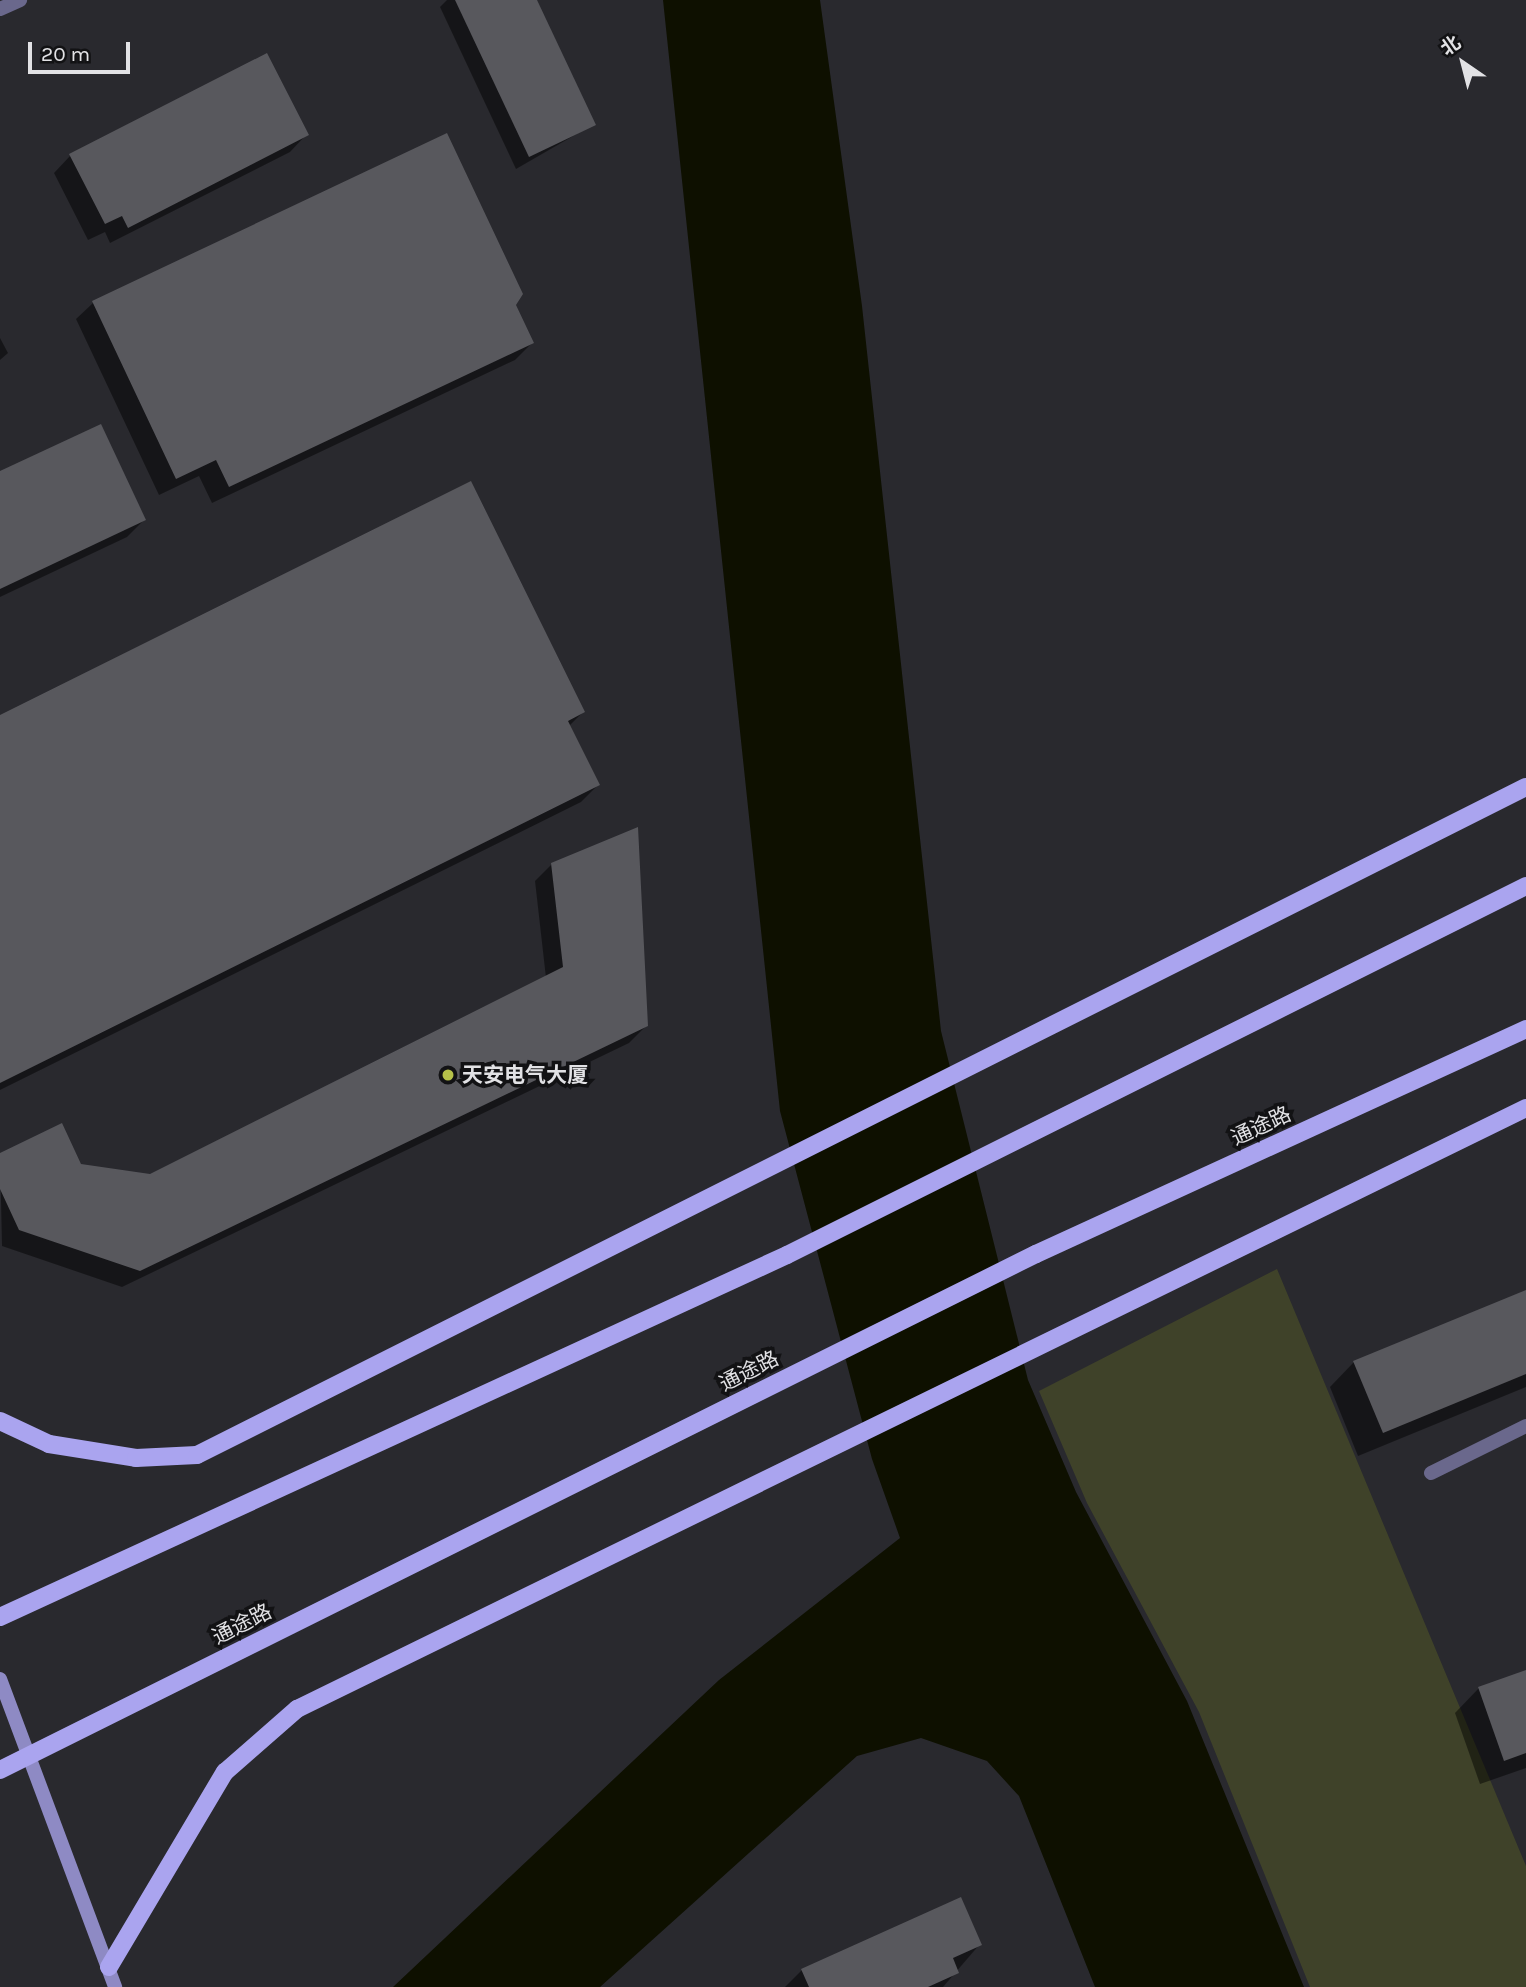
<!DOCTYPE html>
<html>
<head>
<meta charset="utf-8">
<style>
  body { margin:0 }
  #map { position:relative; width:1526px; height:1987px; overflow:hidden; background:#29292e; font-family:Karla,"Noto Sans SC",sans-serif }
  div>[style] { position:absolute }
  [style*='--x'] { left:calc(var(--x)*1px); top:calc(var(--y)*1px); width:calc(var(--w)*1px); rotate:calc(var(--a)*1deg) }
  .green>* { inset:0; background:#3f4229 }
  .water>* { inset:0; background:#0e1000 }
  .shadow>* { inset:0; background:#0007 }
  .building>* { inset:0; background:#58585d }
  .lane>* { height:14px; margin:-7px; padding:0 7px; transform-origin:7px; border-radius:7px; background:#6a688c }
  .street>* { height:14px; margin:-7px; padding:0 7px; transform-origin:7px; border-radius:7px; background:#6a688c }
  .secondary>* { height:14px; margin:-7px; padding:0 7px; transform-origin:7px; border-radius:7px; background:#8e8ac4 }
  .primary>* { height:18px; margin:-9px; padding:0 9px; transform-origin:9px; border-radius:9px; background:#aaa4ef }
  .dots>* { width:19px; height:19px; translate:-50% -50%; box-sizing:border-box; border:4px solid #121214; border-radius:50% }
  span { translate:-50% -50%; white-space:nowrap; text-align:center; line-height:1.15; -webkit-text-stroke:7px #121214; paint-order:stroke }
  .poi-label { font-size:21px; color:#e2e2e5; font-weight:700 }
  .left { translate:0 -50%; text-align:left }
  .street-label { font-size:21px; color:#e2e2e5 }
  .north { position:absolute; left:1428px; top:28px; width:70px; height:70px; -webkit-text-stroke:5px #121214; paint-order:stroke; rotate:325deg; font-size:19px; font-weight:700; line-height:28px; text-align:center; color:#e2e2e5 }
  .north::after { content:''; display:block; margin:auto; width:24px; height:32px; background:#e2e2e5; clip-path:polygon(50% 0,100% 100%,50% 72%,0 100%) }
  .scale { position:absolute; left:28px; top:42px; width:102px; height:32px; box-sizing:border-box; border:4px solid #e2e2e5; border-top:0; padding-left:9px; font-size:21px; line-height:24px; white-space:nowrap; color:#e2e2e5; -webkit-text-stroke:5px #121214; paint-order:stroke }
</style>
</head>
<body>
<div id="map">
  <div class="green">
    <i style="clip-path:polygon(1277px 1269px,1526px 1866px,1526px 1987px,1310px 1987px,1199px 1712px,1087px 1503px,1039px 1391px)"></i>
  </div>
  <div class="water">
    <i style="clip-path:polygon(663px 0,820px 0,862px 306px,941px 1031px,1028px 1380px,1076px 1492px,1187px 1701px,1304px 1987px,1095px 1987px,1019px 1796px,987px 1761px,921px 1738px,857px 1756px,600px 1987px,393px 1987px,719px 1680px,900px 1538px,872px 1459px,780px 1111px)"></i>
  </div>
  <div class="shadow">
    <i style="clip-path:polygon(447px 0,535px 0,594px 124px,516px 169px,440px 7px)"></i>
    <i style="clip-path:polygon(306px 135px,290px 152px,110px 243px,105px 232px,88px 240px,54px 173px,70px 156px)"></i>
    <i style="clip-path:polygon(93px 303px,514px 305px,532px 343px,515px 360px,212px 503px,199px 476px,159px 495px,76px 319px)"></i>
    <i style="clip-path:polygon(0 338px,8px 353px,0 360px)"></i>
    <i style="clip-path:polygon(0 473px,144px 520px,127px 537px,0 597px)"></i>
    <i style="clip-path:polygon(583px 712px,569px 726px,598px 785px,581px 802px,0 1090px,0 717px)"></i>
    <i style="clip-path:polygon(552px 864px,646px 1026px,629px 1043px,122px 1287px,2px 1246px,0 1155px,150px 1176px,546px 978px,535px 881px)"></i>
    <i style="clip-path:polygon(1526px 1292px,1526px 1387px,1358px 1456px,1330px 1387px,1354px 1362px)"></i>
    <i style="clip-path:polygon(1526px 1672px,1526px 1768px,1480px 1784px,1455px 1713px,1479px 1688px)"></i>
    <i style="clip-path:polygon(980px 1944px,943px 1987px,785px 1987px,802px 1970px)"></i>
  </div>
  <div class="building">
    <i style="clip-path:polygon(455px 0,537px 0,596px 125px,529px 157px)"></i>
    <i style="clip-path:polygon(267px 53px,309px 135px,128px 228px,122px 216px,105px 224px,69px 154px)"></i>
    <i style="clip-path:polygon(447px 133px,523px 294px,516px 305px,534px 343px,229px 487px,216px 460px,176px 479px,92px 301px)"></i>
    <i style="clip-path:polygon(101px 424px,146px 520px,0 589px,0 471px)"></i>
    <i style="clip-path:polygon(471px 481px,585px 712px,568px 721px,600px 785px,0 1083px,0 715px)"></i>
    <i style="clip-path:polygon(638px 827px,648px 1026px,140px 1271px,19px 1230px,0 1189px,0 1153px,62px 1123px,81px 1164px,150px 1174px,563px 967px,551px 863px)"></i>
    <i style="clip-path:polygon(1526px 1290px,1526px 1374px,1383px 1433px,1353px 1361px)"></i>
    <i style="clip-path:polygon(1526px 1670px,1526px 1753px,1504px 1761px,1478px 1687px)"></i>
    <i style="clip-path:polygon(961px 1897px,982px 1945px,953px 1958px,959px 1973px,928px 1987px,809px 1987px,801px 1969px)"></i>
  </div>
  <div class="lane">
    <i style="--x:1431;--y:1473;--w:106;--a:-26.3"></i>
  </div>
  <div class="street">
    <i style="--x:0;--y:9;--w:22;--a:-24"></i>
  </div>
  <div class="secondary">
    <i style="--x:0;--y:1679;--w:329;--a:69.5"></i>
  </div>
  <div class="primary">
    <i style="--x:0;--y:1421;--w:54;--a:25.1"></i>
    <i style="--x:49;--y:1444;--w:88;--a:9.1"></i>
    <i style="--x:136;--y:1458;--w:61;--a:-2.8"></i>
    <i style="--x:197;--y:1455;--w:1487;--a:-26.69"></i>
    <i style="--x:0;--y:1617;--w:866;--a:-24.7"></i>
    <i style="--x:787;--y:1255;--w:826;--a:-26.53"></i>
    <i style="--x:0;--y:1770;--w:1157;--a:-26.48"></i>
    <i style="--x:1036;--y:1254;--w:539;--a:-24.66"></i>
    <i style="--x:109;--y:1967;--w:227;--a:-59.3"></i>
    <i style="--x:225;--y:1772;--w:96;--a:-41.2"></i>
    <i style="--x:297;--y:1709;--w:1368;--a:-26.06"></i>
  </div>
  <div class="dots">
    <i style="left:448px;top:1075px;background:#b6c149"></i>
  </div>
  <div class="poi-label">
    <span class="left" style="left:462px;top:1075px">天安电气大厦</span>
  </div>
  <div class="street-label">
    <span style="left:1261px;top:1126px;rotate:-25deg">通途路</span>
    <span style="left:749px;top:1371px;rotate:-27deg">通途路</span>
    <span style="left:242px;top:1624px;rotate:-27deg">通途路</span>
  </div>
  <div class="north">北</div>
  <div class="scale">20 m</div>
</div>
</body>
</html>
